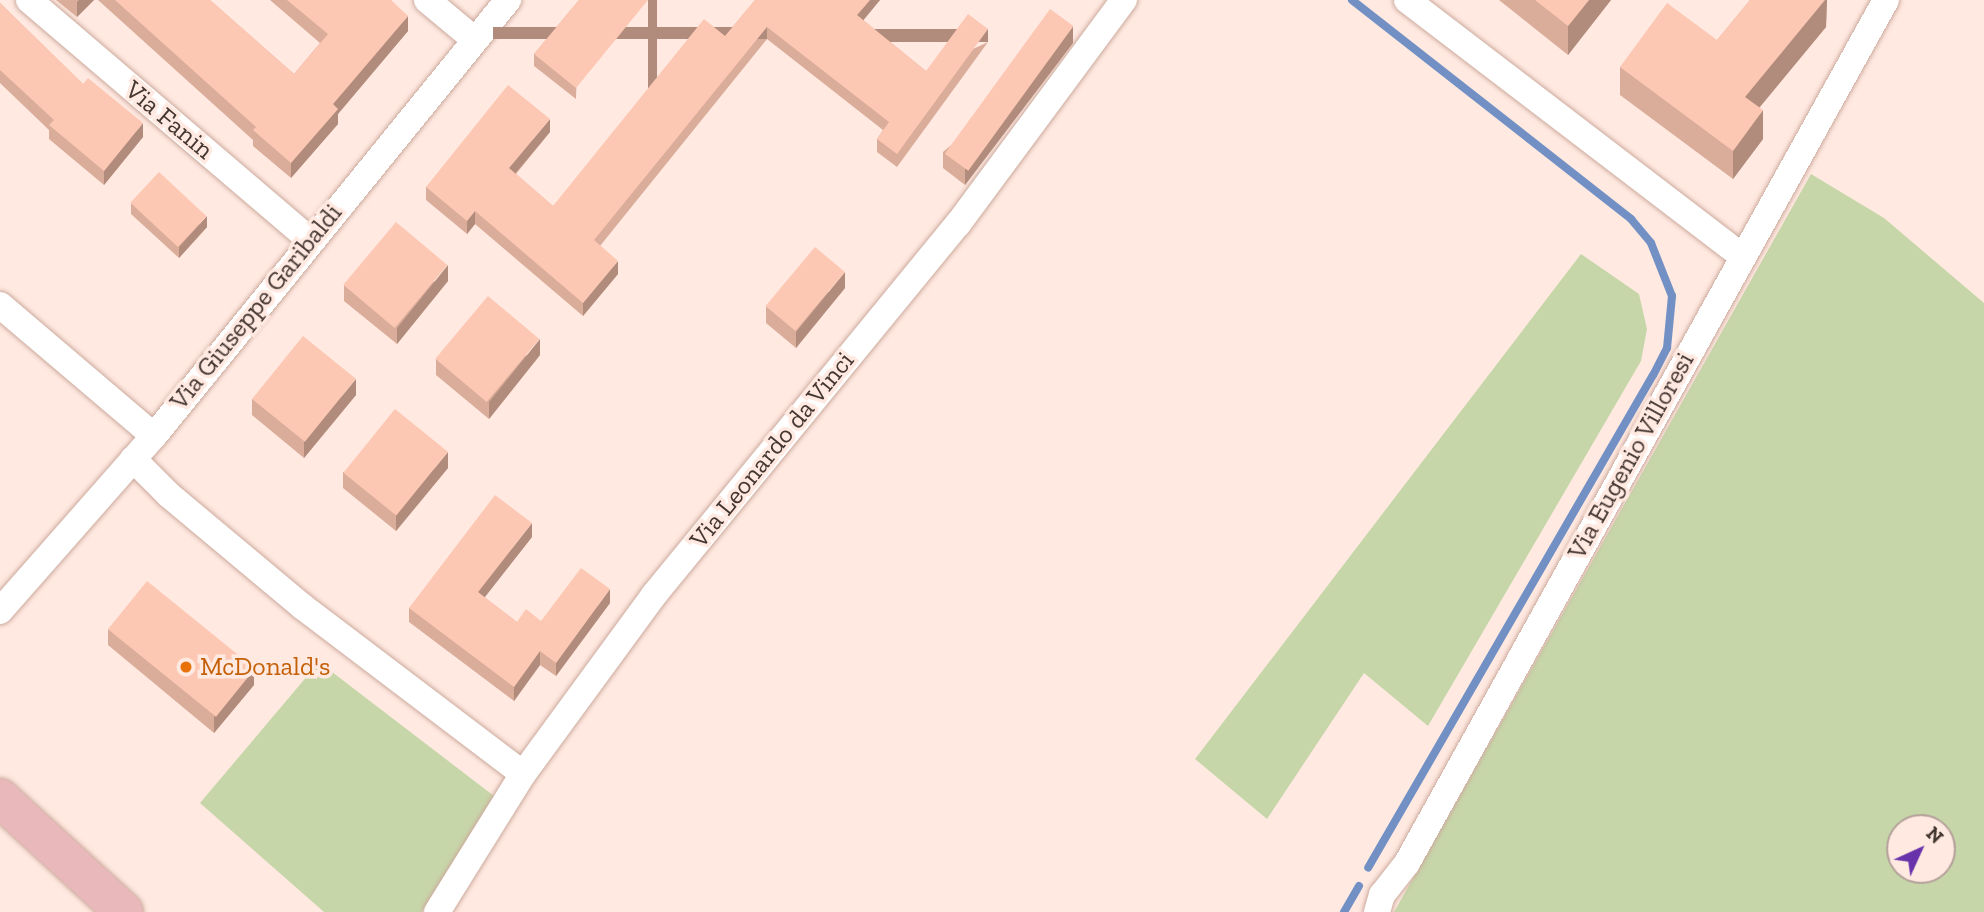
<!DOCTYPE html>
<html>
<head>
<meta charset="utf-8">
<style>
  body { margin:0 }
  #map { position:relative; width:1984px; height:912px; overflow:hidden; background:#ffe9e1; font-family:"Zilla Slab",serif }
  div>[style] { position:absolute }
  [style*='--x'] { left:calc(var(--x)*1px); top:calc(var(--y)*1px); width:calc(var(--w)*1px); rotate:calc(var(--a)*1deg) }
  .green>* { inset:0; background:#c7d6a9 }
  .stream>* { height:8px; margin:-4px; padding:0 4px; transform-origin:4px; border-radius:4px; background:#7290c4 }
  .roads { filter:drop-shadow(0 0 2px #ccaa9d) drop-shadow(0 0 2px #ccaa9d) }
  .minor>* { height:26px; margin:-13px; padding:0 13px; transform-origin:13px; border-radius:13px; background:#fff }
  .primary>* { height:38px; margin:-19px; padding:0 19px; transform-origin:19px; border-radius:19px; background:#e9b8ba }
  .wall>* { inset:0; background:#daac9a }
  .shaded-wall>* { inset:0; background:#b18c7d; transform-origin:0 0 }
  .building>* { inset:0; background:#fdc8b3; transform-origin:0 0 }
  .dots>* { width:19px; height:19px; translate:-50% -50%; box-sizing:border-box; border:4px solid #ffe9e1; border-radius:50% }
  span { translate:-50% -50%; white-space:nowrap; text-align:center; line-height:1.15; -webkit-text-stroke:7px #ffe9e1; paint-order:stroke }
  .street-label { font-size:26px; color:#433530 }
  .food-label { font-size:26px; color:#c56008 }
  .left { translate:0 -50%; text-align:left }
  .north { position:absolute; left:1886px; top:814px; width:70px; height:70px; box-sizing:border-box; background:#ffe9e1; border:2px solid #b4a19a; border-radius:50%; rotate:45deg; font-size:19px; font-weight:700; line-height:28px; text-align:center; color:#433530 }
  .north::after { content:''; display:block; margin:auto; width:24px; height:32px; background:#6833aa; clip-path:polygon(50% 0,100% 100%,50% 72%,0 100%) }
</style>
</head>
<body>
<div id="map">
  <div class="green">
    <i style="clip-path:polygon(evenodd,1811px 174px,1884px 218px,1984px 303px,1984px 912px,1394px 912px,1811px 174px,1900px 828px,1942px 828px,1942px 870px,1900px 870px,1900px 828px)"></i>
    <i style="clip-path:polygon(1581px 254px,1639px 294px,1647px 329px,1641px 361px,1428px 726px,1364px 673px,1267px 819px,1195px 759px)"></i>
    <i style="clip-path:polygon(319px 662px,494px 796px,422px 912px,324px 912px,200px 803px)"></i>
  </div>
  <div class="stream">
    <i style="--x:1352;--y:0;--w:355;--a:38.1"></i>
    <i style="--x:1631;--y:219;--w:31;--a:50"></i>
    <i style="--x:1651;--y:243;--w:57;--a:68.4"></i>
    <i style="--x:1672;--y:296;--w:52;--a:95.5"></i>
    <i style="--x:1667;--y:348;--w:30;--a:117"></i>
    <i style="--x:1653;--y:375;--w:569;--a:120.03"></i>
    <i style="--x:1344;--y:912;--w:30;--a:-60"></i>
  </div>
  <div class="roads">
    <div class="minor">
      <i style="--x:29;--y:0;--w:368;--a:40.5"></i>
      <i style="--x:427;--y:0;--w:62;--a:39.8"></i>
      <i style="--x:1407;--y:0;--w:420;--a:37.4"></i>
      <i style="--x:0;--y:305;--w:202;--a:40.4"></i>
      <i style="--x:133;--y:459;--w:51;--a:45"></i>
      <i style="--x:169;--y:495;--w:175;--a:39.9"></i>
      <i style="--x:303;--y:607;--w:276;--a:37.2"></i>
      <i style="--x:0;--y:611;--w:233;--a:-48.7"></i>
      <i style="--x:154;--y:436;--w:562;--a:-50.93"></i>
      <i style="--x:437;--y:912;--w:163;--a:-58.1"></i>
      <i style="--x:523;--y:774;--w:222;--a:-53.8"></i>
      <i style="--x:654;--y:595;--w:480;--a:-50.7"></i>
      <i style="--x:958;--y:224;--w:279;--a:-53.5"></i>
      <i style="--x:1377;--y:912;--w:18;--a:-74"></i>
      <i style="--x:1382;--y:895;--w:41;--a:-52"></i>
      <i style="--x:1407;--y:863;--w:987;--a:-60.97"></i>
    </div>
    <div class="primary">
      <i style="--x:0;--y:798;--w:168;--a:42.6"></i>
    </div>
  </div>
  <div class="wall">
    <i style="clip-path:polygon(56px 0,94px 0,77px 17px)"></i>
    <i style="clip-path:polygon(98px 0,210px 0,294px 74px,320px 43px,270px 0,391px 0,408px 31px,338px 114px,338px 124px,291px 178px,253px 146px,253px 140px)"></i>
    <i style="clip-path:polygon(579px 0,576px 99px,534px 66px,534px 54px)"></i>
    <i style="clip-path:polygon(755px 0,880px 0,863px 20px,926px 71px,988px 42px,897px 167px,877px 152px,877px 139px,883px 130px,767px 39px,600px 246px,618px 274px,583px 316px,475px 224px,467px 234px,426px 200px,426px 187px,550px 132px,516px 174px,553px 206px,725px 36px)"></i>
    <i style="clip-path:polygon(1499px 0,1611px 0,1568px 55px)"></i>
    <i style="clip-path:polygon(1750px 0,1827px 0,1826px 27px,1759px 108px,1763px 139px,1733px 179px,1620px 95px,1620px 67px,1717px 40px)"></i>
    <i style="clip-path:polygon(0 3px,83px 84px,143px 137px,104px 185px,49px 139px,49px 130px,0 83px)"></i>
    <i style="clip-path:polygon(1073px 43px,965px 185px,943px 168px,943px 152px)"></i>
    <i style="clip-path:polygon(131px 203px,207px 227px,179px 258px,131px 214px)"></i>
    <i style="clip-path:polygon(448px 281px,397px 344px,344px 301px,344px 285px)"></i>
    <i style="clip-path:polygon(845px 288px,796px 348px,766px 323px,766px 307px)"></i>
    <i style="clip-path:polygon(540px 355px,489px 419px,436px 375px,436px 359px)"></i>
    <i style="clip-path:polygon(356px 395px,304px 458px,252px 415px,252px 399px)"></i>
    <i style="clip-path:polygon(448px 468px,396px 531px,343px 488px,343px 472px)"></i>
    <i style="clip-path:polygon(532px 537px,484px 597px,517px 622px,541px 621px,610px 603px,556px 676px,540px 665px,514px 701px,409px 622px,409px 608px)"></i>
    <i style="clip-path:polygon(108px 629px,254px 685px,214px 733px,108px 645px)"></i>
  </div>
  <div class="shaded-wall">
    <i style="clip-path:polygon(79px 0,94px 0,77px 17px,77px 2px)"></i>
    <i style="left:648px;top:0;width:9px;height:114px"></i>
    <i style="clip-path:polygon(870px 0,880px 0,857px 28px,857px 15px)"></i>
    <i style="clip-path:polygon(1589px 0,1611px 0,1568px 55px,1568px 26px)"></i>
    <i style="clip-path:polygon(1814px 0,1827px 0,1826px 27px,1745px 125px,1745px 97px)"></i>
    <i style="clip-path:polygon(408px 16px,408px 31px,338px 114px,338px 124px,291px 178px,291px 163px,333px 104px)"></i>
    <i style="clip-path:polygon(1073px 26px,1073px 43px,965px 185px,965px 169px)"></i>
    <i style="left:767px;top:27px;width:12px;height:274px;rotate:90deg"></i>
    <i style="left:988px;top:29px;width:13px;height:155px;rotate:90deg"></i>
    <i style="clip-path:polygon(1763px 110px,1763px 139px,1733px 179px,1733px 151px)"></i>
    <i style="clip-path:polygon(550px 119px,550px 132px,509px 181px,509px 168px)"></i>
    <i style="clip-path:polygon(143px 123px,143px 137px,104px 185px,104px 171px)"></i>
    <i style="clip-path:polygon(475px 211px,475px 224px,467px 234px,467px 221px)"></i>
    <i style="clip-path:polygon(207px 216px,207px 227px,179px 258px,179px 247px)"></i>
    <i style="clip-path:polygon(618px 261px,618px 274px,583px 316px,583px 303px)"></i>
    <i style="clip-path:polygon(448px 265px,448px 281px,397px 344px,397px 328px)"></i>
    <i style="clip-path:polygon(845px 272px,845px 288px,796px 348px,796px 332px)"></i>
    <i style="clip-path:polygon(540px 339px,540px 355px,489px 419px,489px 402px)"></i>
    <i style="clip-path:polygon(356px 379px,356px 395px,304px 458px,304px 442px)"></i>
    <i style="clip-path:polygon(448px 452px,448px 468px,396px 531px,396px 515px)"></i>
    <i style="clip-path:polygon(532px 523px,532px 537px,478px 606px,478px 592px)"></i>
    <i style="clip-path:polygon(610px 589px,610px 603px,556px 676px,556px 663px)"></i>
    <i style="clip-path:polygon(540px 651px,540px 665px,514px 701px,514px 687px)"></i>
    <i style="clip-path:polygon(254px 669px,254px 685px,214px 733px,214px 717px)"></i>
  </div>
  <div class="building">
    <i style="clip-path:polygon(115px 0,210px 0,294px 74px,328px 34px,287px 0,391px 0,408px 16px,333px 104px,338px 109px,291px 163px,253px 130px,256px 127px)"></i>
    <i style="clip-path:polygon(579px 0,648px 0,576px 88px,534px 54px)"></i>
    <i style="clip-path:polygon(755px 0,870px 0,857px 15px,926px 71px,968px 14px,988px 29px,897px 154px,877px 139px,889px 122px,767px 27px,594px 240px,618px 261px,583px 303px,475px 211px,467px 221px,426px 187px,508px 85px,550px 119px,509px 168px,553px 206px,704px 19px,725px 36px)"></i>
    <i style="clip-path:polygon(1535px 0,1589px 0,1568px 26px)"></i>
    <i style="clip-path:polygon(1750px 0,1825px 0,1745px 97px,1763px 110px,1733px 151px,1620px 67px,1667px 3px,1717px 40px)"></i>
    <i style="clip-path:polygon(0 3px,83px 84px,88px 78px,143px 123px,104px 171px,49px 125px,54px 120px,0 70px)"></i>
    <i style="left:1050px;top:9px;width:29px;height:179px;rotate:36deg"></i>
    <i style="left:159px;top:172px;width:65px;height:42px;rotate:43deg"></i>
    <i style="left:396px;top:222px;width:67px;height:82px;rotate:40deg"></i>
    <i style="left:815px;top:247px;width:39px;height:77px;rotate:40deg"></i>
    <i style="left:488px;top:296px;width:67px;height:82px;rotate:40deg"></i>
    <i style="left:303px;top:336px;width:68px;height:81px;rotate:39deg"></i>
    <i style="left:395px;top:409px;width:68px;height:82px;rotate:39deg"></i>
    <i style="clip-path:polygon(495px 495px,532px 523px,478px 592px,517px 622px,526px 609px,541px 621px,581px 568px,610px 589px,556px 663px,540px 651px,514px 687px,409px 608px)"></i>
    <i style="left:147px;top:581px;width:139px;height:62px;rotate:39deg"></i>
  </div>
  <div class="dots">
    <i style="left:186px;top:667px;background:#e8710a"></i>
  </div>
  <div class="street-label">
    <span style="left:169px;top:120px;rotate:40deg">Via Fanin</span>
    <span style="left:256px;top:307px;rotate:-51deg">Via Giuseppe Garibaldi</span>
    <span style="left:772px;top:450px;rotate:-51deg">Via Leonardo da Vinci</span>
    <span style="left:1631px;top:456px;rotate:-61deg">Via Eugenio Villoresi</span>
  </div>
  <div class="food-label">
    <span class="left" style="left:200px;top:667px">McDonald's</span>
  </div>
  <div class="north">N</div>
</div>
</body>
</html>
